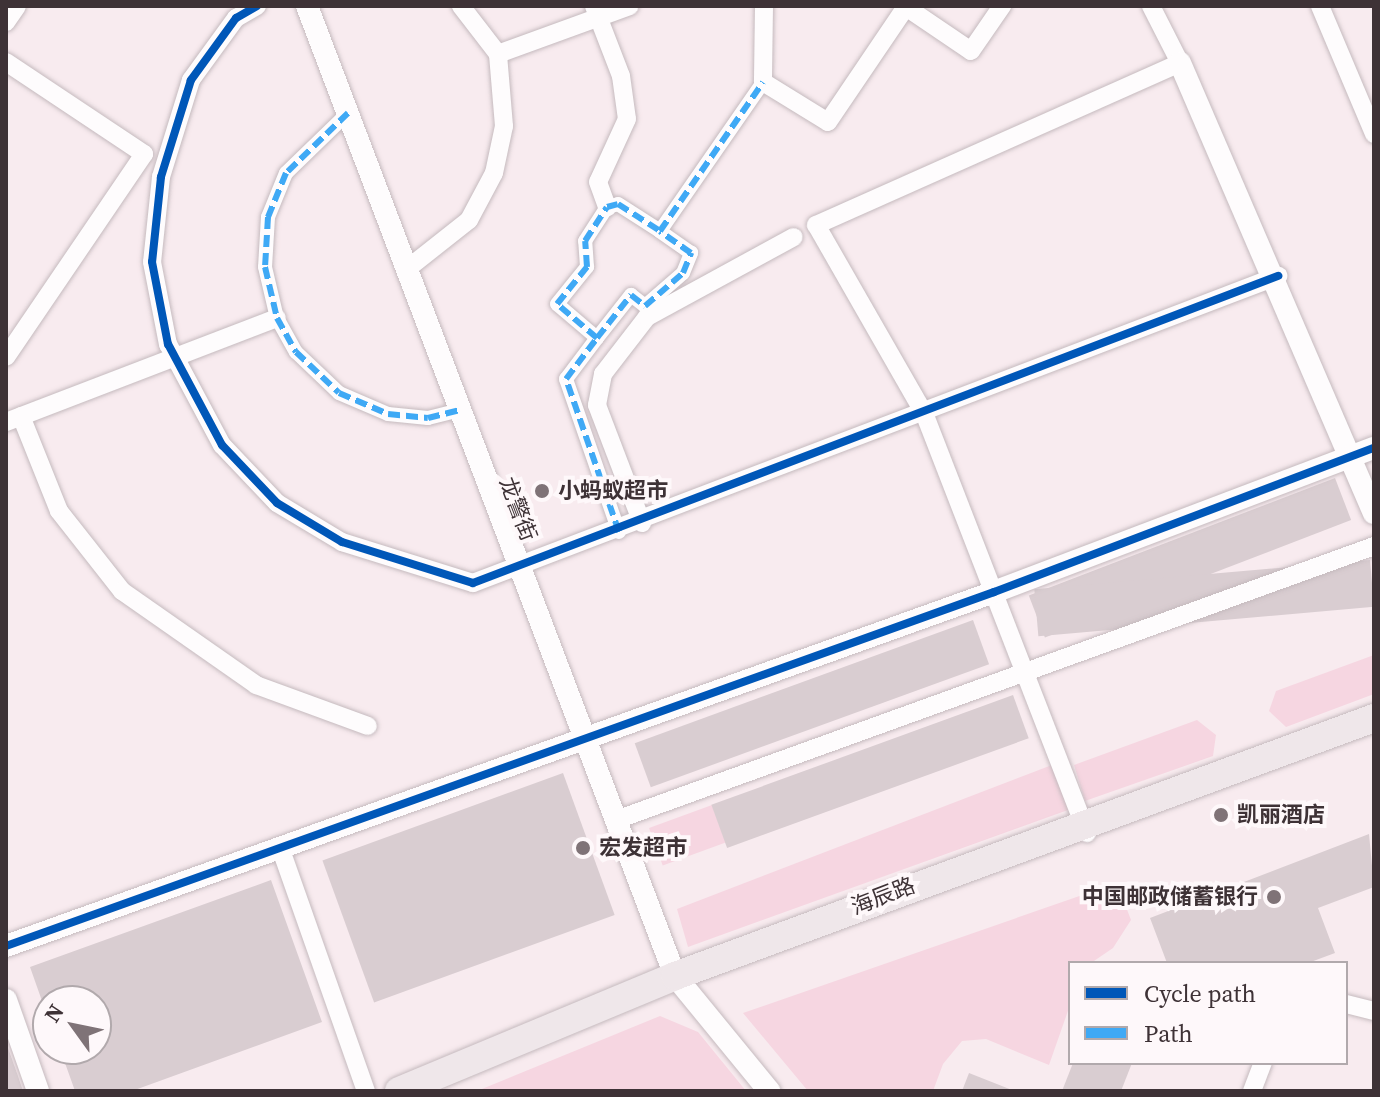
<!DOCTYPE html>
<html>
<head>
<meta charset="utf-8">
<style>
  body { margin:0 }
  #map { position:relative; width:1380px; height:1097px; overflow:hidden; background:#f8ebef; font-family:"Source Serif 4","Noto Sans SC",serif }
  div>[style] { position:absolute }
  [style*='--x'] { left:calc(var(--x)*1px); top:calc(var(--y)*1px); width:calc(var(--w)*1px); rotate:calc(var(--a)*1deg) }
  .green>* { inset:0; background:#f6d6e1; transform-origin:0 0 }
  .building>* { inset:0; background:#d9cdd1; transform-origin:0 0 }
  .roads { filter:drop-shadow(0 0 2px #c5babe) drop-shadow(0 0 2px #c5babe) }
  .pedestrian>* { height:14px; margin:-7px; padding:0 7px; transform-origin:7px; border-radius:7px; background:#fefcfd }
  .minor>* { height:18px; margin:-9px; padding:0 9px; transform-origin:9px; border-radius:9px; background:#fefcfd }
  .tertiary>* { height:22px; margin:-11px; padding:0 11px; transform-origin:11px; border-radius:11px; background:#fefcfd }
  .primary>* { height:28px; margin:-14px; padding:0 14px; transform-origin:14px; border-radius:14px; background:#efe7ea }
  .quiet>* { height:6px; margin-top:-3px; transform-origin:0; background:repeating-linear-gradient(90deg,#3fa9f5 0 12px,transparent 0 18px) }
  .cycleway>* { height:8px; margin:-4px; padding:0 4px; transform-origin:4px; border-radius:4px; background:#0057b8 }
  .dots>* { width:22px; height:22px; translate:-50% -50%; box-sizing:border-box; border:4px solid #fef8fa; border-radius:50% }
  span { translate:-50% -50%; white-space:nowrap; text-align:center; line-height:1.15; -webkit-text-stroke:8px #fef8fa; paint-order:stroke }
  .poi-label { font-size:22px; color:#3e3236; font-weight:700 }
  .left { translate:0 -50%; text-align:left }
  .right { translate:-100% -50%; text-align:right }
  .street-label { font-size:22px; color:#3e3236 }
  .frame { position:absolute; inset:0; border:8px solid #3e3236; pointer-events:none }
  .legend { position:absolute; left:1068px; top:961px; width:280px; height:104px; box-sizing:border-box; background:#fef8fa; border:2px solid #b1a9ac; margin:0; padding:10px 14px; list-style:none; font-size:24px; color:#3e3236 }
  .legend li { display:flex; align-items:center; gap:16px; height:40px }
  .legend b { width:40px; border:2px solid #b1a9ac }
  .north { position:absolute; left:32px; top:985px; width:80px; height:80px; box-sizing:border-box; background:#fef8fa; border:2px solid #b1a9ac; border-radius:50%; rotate:303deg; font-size:22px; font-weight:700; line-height:32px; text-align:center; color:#3e3236 }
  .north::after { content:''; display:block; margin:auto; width:28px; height:36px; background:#7f7377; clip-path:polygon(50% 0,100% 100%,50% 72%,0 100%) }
</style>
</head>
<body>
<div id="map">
  <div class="green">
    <i style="clip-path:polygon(1374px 655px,1374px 694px,1286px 727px,1269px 711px,1276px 691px)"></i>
    <i style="clip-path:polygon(1197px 720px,1216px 735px,1213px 756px,1085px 801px,1074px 765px)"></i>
    <i style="clip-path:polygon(1052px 765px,1068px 810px,688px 947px,677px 909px)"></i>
    <i style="left:712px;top:805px;width:40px;height:67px;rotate:70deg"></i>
    <i style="clip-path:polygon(1117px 883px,1131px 920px,1113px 948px,1091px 963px,1070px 963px,1070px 1005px,1049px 1065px,986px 1039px,962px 1041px,943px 1064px,933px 1091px,808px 1091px,743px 1013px)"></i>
    <i style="clip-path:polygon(660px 1016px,698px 1032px,746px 1091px,477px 1091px)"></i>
  </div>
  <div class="building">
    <i style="left:1335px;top:478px;width:45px;height:328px;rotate:69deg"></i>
    <i style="left:1370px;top:560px;width:47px;height:337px;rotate:85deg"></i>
    <i style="left:973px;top:620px;width:47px;height:360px;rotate:70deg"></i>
    <i style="left:1013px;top:695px;width:46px;height:321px;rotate:70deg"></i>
    <i style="left:563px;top:773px;width:151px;height:256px;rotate:70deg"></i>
    <i style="clip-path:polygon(1369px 834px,1374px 887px,1318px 908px,1335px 953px,1308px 963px,1167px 963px,1150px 918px)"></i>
    <i style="clip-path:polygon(271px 880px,322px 1022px,132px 1091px,75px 1091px,60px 1049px,96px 1049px,96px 1001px,42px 1001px,30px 967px)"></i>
    <i style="clip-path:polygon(8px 1048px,18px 1076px,23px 1091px,6px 1091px)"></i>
    <i style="clip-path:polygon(1073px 1063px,1132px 1063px,1121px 1091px,1062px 1091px)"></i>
    <i style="clip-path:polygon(969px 1073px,1012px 1090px,1012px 1091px,962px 1091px)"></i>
  </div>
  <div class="roads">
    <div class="pedestrian">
      <i style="--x:348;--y:113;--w:86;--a:135.9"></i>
      <i style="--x:286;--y:173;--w:48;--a:112.2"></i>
      <i style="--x:268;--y:217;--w:50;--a:93.4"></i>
      <i style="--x:265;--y:267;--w:52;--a:76.8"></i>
      <i style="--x:277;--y:318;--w:39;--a:61"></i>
      <i style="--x:296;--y:352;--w:59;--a:43.6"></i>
      <i style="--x:339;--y:393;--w:53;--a:23.2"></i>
      <i style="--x:388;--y:414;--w:40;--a:5.7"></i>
      <i style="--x:428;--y:418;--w:34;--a:-14"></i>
      <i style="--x:597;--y:338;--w:55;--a:-51.7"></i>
      <i style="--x:631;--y:295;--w:18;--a:38"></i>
      <i style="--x:645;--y:306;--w:50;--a:-41"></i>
      <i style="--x:683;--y:273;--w:22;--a:-68"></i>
      <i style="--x:691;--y:253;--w:38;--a:-145"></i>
      <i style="--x:619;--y:532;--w:162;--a:-109.1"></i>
      <i style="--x:566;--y:379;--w:51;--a:-52.9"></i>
      <i style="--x:597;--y:338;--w:52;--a:-139.6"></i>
      <i style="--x:557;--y:304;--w:48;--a:-51"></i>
      <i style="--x:587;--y:267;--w:26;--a:-94"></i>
      <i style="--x:585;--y:241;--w:40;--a:-57.1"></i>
      <i style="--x:607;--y:207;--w:11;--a:-15"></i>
      <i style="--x:618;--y:204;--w:50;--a:32.7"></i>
      <i style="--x:660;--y:231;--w:181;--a:-55.3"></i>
    </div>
    <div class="minor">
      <i style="--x:257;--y:6;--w:24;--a:150"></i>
      <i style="--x:236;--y:18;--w:77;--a:126"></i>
      <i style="--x:191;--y:80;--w:102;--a:107.2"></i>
      <i style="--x:161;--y:177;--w:85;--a:96"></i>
      <i style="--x:152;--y:262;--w:84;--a:79"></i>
      <i style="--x:168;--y:344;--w:115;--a:61.9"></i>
      <i style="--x:222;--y:445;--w:80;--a:46.5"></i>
      <i style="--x:277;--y:503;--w:76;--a:31"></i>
      <i style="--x:342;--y:542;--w:137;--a:17.4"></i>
      <i style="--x:473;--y:583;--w:862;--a:-20.88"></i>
      <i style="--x:594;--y:6;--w:75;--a:68.9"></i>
      <i style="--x:621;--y:76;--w:43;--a:82.1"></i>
      <i style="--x:627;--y:119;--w:69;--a:114.7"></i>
      <i style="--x:598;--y:182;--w:27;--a:70"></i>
      <i style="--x:764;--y:6;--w:76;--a:90.8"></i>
      <i style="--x:763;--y:82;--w:76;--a:31.6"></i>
      <i style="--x:828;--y:122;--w:139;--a:-55.9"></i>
      <i style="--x:906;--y:7;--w:78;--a:34.1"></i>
      <i style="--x:971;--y:51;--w:55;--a:-55.4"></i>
      <i style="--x:1320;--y:6;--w:139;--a:67.1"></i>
      <i style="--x:6;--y:22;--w:19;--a:-55"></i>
      <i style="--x:498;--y:54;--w:140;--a:-20"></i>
      <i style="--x:6;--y:62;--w:166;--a:33.7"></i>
      <i style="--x:144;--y:154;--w:245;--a:124.2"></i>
      <i style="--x:407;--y:269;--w:79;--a:-38.3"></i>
      <i style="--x:469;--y:220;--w:53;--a:-62"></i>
      <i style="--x:494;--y:173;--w:48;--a:-78"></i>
      <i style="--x:504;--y:126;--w:72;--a:-94.8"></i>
      <i style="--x:498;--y:54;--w:61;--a:-127.6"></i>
      <i style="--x:21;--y:416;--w:102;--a:68.2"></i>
      <i style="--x:59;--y:511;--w:102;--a:51.8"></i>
      <i style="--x:122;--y:591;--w:164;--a:35"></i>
      <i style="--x:256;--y:685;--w:119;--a:20.1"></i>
      <i style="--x:6;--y:422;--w:290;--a:-21"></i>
      <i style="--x:642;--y:523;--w:126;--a:-110.9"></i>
      <i style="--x:597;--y:405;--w:32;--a:-79"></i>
      <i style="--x:603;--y:374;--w:72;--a:-52.3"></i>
      <i style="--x:647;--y:317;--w:167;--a:-28.6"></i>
      <i style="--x:616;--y:820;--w:806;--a:-19.87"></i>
      <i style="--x:1087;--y:833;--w:448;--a:-111.2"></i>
      <i style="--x:925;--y:415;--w:219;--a:-119.8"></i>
      <i style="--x:816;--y:225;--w:398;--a:-24"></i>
      <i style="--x:1180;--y:63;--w:64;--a:-117"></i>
      <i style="--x:280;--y:847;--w:259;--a:70.6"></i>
      <i style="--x:1346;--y:1004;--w:29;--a:14"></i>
      <i style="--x:1252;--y:1091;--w:30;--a:-69"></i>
    </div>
    <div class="tertiary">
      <i style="--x:307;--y:6;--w:1037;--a:69.22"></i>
      <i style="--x:675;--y:976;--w:149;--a:50.7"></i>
      <i style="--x:1180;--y:63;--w:490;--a:66.7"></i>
      <i style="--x:6;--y:946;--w:1050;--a:-19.71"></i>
      <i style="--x:994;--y:592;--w:406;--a:-20.8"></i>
      <i style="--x:6;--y:1000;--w:96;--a:70.6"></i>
    </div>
    <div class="primary">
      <i style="--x:399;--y:1091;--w:299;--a:-22.6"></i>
      <i style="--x:675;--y:976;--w:745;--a:-20.26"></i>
    </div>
  </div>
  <div class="quiet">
    <i style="--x:348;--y:113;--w:86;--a:135.9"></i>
    <i style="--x:286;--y:173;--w:48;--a:112.2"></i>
    <i style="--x:268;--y:217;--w:50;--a:93.4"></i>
    <i style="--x:265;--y:267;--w:52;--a:76.8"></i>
    <i style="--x:277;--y:318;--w:39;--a:61"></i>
    <i style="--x:296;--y:352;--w:59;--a:43.6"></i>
    <i style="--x:339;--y:393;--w:53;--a:23.2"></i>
    <i style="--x:388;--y:414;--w:40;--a:5.7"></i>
    <i style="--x:428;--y:418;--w:34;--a:-14"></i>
    <i style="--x:597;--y:338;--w:55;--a:-51.7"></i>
    <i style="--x:631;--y:295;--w:18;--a:38"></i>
    <i style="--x:645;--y:306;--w:50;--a:-41"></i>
    <i style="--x:683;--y:273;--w:22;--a:-68"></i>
    <i style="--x:691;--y:253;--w:38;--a:-145"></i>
    <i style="--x:619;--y:532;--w:162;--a:-109.1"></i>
    <i style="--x:566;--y:379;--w:51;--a:-52.9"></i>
    <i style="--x:597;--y:338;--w:52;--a:-139.6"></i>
    <i style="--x:557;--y:304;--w:48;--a:-51"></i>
    <i style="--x:587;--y:267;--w:26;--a:-94"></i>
    <i style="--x:585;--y:241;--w:40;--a:-57.1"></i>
    <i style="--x:607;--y:207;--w:11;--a:-15"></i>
    <i style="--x:618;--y:204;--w:50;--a:32.7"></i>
    <i style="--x:660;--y:231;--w:181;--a:-55.3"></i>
  </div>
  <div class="cycleway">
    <i style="--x:257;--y:6;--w:24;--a:150"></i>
    <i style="--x:236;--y:18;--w:77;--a:126"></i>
    <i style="--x:191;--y:80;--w:102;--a:107.2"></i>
    <i style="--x:161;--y:177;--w:85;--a:96"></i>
    <i style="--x:152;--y:262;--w:84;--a:79"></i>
    <i style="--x:168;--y:344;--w:115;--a:61.9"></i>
    <i style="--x:222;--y:445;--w:80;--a:46.5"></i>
    <i style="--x:277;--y:503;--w:76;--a:31"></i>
    <i style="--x:342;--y:542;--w:137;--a:17.4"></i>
    <i style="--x:473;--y:583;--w:862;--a:-20.88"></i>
    <i style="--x:6;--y:946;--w:1050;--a:-19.71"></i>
    <i style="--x:994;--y:592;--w:406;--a:-20.8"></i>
  </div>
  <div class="dots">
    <i style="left:542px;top:491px;background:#7f7377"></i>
    <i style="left:1221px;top:815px;background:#7f7377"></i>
    <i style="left:583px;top:848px;background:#7f7377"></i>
    <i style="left:1274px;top:897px;background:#7f7377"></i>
  </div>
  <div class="poi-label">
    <span class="left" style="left:558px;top:491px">小蚂蚁超市</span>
    <span class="left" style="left:1237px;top:815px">凯丽酒店</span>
    <span class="left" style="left:599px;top:848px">宏发超市</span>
    <span class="right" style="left:1258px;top:897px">中国邮政储蓄银行</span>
  </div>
  <div class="street-label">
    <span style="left:518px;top:509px;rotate:69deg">龙警街</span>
    <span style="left:883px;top:896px;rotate:-21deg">海辰路</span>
  </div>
  <div class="frame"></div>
  <ul class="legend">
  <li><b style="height:10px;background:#0057b8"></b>Cycle path</li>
  <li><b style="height:10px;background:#3fa9f5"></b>Path</li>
  </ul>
  <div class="north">N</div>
</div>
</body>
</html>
